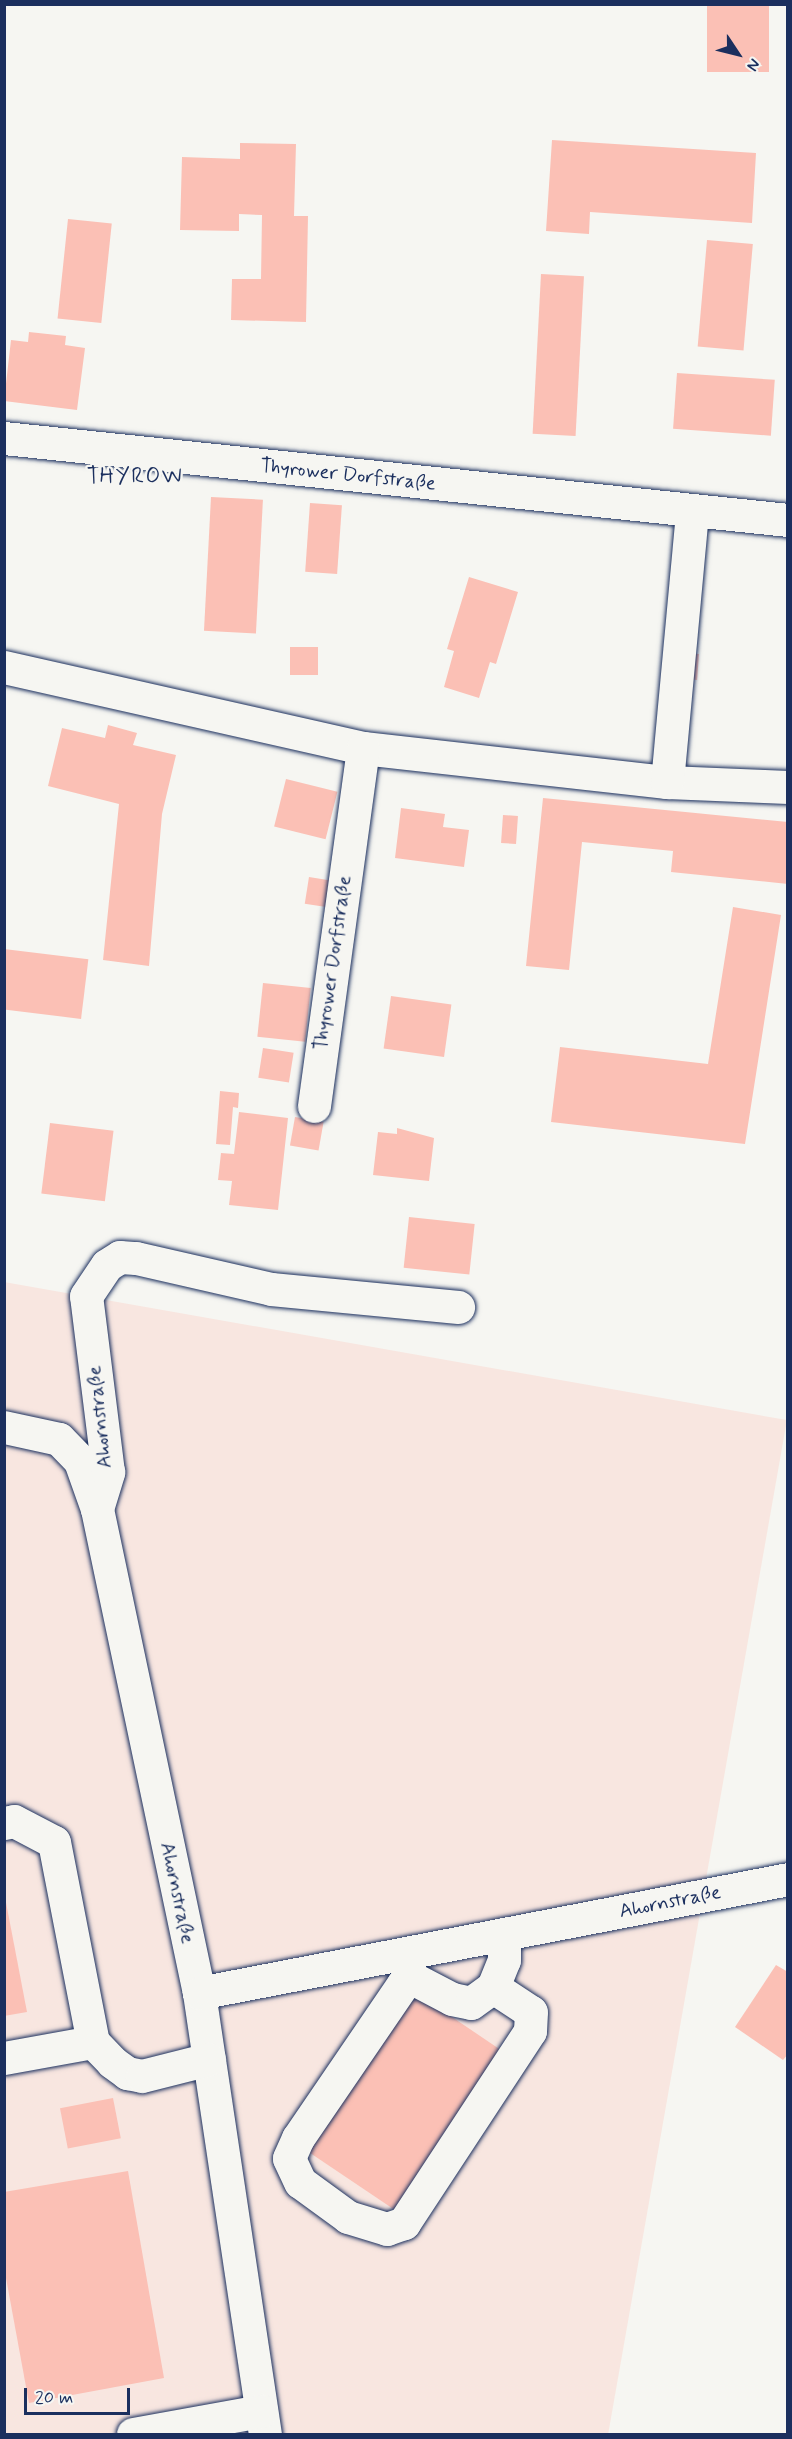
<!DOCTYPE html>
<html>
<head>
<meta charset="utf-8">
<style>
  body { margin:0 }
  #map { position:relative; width:792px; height:2439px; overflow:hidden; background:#f6f6f2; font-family:Mynerve,sans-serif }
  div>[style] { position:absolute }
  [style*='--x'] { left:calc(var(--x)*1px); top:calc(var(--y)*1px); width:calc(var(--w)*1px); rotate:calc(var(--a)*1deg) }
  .built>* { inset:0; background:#f8e6e0; transform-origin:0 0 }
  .building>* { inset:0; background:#fbc0b5; transform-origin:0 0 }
  .roads { filter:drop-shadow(0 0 2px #1b2f5e) drop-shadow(0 0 2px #1b2f5e) }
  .minor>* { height:33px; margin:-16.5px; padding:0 16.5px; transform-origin:16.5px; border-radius:16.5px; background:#f6f6f2 }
  .major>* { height:33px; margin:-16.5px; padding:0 16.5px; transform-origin:16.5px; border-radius:16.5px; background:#f6f6f2 }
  span { translate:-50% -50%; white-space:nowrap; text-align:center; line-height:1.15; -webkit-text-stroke:4.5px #f6f6f2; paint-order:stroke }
  .street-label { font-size:20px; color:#1b2f5e }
  .quarter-label { font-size:22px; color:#1b2f5e; letter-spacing:1.5px }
  .frame { position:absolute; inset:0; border:6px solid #1b2f5e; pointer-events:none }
  .north { position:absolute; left:708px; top:24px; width:60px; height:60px; -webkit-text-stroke:4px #f6f6f2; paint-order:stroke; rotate:125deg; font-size:16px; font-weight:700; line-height:24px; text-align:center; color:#1b2f5e }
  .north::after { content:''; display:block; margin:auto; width:21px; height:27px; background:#1b2f5e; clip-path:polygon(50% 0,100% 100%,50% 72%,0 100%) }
  .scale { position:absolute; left:24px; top:2388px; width:106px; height:27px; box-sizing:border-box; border:3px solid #1b2f5e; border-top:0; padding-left:8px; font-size:18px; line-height:21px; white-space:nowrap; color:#1b2f5e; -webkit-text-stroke:4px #f6f6f2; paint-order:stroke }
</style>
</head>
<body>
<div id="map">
  <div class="built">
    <i style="left:4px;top:1282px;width:795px;height:1152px;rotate:10deg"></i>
  </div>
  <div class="building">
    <i style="left:707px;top:4px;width:62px;height:68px"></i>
    <i style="clip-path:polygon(552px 140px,756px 153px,752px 223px,590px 212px,589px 234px,546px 231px)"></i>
    <i style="clip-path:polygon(240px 143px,296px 144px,294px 216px,308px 216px,306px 322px,231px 320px,232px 279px,261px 279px,262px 215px,239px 214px,239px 231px,180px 230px,182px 157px,240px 159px)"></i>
    <i style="left:68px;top:219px;width:44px;height:100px;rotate:6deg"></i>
    <i style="left:707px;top:240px;width:46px;height:107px;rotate:5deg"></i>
    <i style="left:541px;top:274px;width:43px;height:160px;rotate:3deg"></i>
    <i style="clip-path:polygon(29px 332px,66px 336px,65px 345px,85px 348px,77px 410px,4px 401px,11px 340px,28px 342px)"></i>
    <i style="left:677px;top:373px;width:98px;height:56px;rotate:4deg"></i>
    <i style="left:211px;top:497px;width:52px;height:134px;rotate:3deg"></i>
    <i style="left:310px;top:503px;width:32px;height:69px;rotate:4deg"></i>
    <i style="clip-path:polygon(469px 577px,518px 592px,496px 664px,490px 662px,479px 698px,444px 687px,454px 651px,447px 649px)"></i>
    <i style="left:290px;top:647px;width:28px;height:28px"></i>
    <i style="left:685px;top:653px;width:14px;height:26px;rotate:4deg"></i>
    <i style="clip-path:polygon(108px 725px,137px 733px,133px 745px,176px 755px,162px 814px,149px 966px,103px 960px,119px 804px,48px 786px,62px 728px,105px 738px)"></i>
    <i style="left:286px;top:779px;width:53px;height:49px;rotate:14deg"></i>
    <i style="clip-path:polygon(543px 798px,788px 822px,788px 884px,671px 872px,673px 851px,582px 842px,569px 970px,526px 966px)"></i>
    <i style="clip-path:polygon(401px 808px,445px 814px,443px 827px,469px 830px,464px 867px,395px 858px)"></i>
    <i style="left:503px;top:815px;width:15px;height:28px;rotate:4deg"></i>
    <i style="left:309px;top:877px;width:25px;height:27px;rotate:9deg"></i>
    <i style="clip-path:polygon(733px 907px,781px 915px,745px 1144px,551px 1122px,560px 1047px,708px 1064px)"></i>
    <i style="left:4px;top:949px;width:85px;height:60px;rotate:7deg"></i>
    <i style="left:263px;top:983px;width:48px;height:54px;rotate:6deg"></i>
    <i style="left:391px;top:996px;width:61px;height:53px;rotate:8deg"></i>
    <i style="left:263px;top:1048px;width:31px;height:30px;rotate:9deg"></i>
    <i style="clip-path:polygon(220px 1091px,239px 1093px,238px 1108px,233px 1107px,230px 1145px,216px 1144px)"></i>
    <i style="clip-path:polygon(239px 1112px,288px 1118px,278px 1210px,229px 1205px,232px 1181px,218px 1180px,221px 1153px,234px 1154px)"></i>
    <i style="left:295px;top:1117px;width:29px;height:29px;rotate:10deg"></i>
    <i style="left:50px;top:1123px;width:64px;height:71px;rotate:7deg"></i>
    <i style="clip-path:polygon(397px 1128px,434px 1138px,429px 1181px,373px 1175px,378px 1132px,397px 1134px)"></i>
    <i style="left:409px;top:1217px;width:66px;height:51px;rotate:6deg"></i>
    <i style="clip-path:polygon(4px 1892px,27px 2012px,4px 2016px)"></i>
    <i style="clip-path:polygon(776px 1965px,788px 1972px,788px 2054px,783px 2060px,735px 2027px)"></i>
    <i style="left:406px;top:1986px;width:117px;height:192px;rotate:34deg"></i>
    <i style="left:113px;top:2098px;width:41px;height:54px;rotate:79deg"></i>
    <i style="clip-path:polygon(128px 2171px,164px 2378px,29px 2403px,4px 2267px,4px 2192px)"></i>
  </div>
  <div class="roads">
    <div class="minor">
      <i style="--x:4;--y:667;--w:368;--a:12.7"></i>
      <i style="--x:363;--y:748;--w:306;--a:6.4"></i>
      <i style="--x:667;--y:782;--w:121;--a:2.4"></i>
      <i style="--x:667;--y:782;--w:272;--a:-84.7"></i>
      <i style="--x:314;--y:1106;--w:361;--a:-82.2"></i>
      <i style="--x:4;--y:1427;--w:56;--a:12.3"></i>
      <i style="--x:59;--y:1439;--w:30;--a:46"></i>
      <i style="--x:80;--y:1461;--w:51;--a:70.5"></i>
      <i style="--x:97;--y:1509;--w:495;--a:78.1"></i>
      <i style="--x:199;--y:1993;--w:446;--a:81.5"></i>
      <i style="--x:97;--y:1509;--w:39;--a:-73"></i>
      <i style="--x:108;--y:1472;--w:177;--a:-97.1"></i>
      <i style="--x:86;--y:1296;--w:37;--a:-56"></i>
      <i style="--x:107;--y:1265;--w:15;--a:-32"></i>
      <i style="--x:120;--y:1257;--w:16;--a:4"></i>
      <i style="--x:136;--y:1258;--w:139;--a:12.9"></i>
      <i style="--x:271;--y:1289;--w:188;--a:5.5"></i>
      <i style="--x:4;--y:1823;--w:10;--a:-11"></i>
      <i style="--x:14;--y:1821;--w:45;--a:27.7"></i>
      <i style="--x:54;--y:1842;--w:204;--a:79"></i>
      <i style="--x:493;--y:1987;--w:45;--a:33.3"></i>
      <i style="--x:531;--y:2012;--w:19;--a:93"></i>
      <i style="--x:530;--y:2031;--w:230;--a:123.3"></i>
      <i style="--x:404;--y:2223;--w:18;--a:161"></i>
      <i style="--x:387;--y:2229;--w:41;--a:-162.9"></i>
      <i style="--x:348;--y:2217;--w:59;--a:-143.9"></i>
      <i style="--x:300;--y:2182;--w:26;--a:-115"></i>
      <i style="--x:289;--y:2158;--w:22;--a:-66"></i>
      <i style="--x:298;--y:2138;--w:186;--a:-55.7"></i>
      <i style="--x:403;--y:1984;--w:11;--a:-34"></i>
      <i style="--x:412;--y:1978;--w:45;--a:27.7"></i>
      <i style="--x:452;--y:1999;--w:19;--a:12"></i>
      <i style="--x:471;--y:2003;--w:27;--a:-36"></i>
      <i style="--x:493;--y:1987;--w:29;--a:-68"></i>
      <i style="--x:504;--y:1960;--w:26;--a:-90"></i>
      <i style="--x:199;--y:1993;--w:600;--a:-10.95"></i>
      <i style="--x:4;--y:2058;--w:90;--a:-10.2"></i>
      <i style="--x:93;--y:2042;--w:28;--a:46"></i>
      <i style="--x:112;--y:2062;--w:19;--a:36"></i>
      <i style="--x:127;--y:2073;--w:15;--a:11"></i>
      <i style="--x:142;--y:2076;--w:69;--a:-14.2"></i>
      <i style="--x:133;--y:2434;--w:130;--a:-10.2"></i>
    </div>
    <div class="major">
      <i style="--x:4;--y:438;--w:788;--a:5.97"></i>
    </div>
  </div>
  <div class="street-label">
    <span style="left:348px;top:475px;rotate:6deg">Thyrower Dorfstraße</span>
    <span style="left:333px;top:963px;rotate:-82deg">Thyrower Dorfstraße</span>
    <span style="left:100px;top:1417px;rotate:-96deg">Ahornstraße</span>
    <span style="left:177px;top:1893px;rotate:78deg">Ahornstraße</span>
    <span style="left:670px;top:1902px;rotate:-11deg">Ahornstraße</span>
  </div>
  <div class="quarter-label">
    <span style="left:135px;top:478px">THYROW</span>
  </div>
  <div class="frame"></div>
  <div class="north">N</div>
  <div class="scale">20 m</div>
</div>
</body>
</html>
